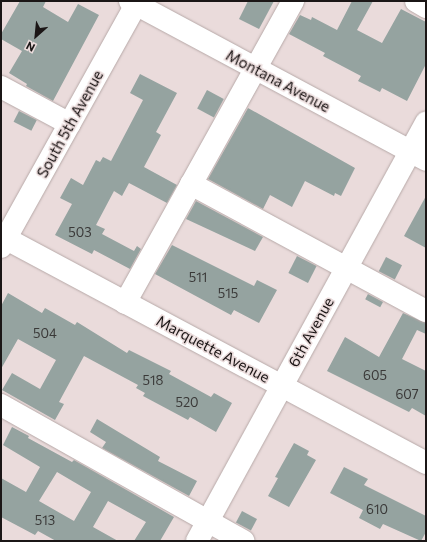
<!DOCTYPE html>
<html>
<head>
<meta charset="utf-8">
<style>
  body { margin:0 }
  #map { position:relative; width:427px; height:542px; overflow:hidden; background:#eadbdb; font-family:Commissioner,sans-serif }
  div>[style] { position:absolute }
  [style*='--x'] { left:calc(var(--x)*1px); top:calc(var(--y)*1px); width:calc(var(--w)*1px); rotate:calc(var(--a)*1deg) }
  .building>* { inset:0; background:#95a3a0; transform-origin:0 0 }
  .roads { filter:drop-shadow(0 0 1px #b7a9a8) drop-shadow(0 0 1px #b7a9a8) }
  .minor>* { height:22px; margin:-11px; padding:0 11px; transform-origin:11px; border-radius:11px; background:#fff }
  span { translate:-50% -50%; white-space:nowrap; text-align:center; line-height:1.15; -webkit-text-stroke:3px #eadbdb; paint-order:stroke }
  .number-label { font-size:13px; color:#3a3938 }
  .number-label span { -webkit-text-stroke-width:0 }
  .street-label { font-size:15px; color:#1b1616 }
  .frame { position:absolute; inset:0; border:2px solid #1b1616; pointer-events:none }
  .north { position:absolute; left:16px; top:16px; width:40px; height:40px; -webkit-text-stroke:3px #eadbdb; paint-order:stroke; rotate:207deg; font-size:11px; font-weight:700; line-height:16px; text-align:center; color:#1b1616 }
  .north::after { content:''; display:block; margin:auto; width:14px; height:18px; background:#1b1616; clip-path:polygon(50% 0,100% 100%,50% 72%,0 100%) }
</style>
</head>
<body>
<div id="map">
  <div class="building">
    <i style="clip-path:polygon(20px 1px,46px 1px,43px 7px,68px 22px,78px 4px,99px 15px,53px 101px,26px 86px,27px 84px,9px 73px,22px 51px,1px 39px,1px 34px)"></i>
    <i style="clip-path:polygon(248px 1px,274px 1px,259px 29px,239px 19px)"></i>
    <i style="clip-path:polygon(352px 1px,373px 1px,357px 30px,382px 43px,401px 9px,426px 22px,426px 64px,407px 101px,382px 88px,380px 92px,358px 81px,361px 76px,323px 56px,325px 53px,289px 34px,300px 15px,311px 20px,312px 17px,337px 30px)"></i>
    <i style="clip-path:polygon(140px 74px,177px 93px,156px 132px,161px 135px,144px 167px,177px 185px,167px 203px,129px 183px,122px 196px,114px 191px,96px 225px,105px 229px,102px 234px,134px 251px,137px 246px,141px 249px,130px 269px,94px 250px,92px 254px,55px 235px,72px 204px,60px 198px,71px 178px,83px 185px,96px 160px,100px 162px,103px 157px,111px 161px,143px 100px,130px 93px)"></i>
    <i style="left:207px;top:90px;width:19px;height:21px;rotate:28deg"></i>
    <i style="clip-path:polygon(248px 108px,355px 168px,341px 196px,335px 193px,334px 196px,305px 181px,292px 207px,270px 195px,263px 209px,208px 179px)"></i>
    <i style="left:19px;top:111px;width:20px;height:12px;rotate:27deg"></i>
    <i style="clip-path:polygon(426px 196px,426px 248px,404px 236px)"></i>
    <i style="clip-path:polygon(196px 201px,263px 237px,255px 251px,186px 219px)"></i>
    <i style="clip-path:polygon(172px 245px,254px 286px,257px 280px,277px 290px,259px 323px,234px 310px,231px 315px,155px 274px)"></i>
    <i style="left:297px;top:256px;width:22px;height:19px;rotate:27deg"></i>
    <i style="left:386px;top:257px;width:18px;height:16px;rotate:27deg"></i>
    <i style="clip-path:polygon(8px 293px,42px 313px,45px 308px,75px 325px,77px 322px,127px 353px,129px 350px,171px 371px,169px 374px,211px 397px,214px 393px,232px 403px,216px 432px,190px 417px,188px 420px,143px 396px,145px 393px,136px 388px,138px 385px,84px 356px,59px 402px,64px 404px,55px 420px,2px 390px,12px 373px,40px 389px,56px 360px,18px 339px,1px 369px,1px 306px)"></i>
    <i style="left:368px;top:294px;width:17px;height:6px;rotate:28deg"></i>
    <i style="clip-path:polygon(403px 313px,426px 323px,426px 334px,417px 330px,402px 359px,426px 371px,426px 416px,412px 408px,409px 412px,327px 371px,345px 337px,379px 357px)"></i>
    <i style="clip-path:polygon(97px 419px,160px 457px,158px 461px,197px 481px,189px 496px,102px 448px,106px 442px,90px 432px)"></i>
    <i style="clip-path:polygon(evenodd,12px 427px,29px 436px,28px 438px,72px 462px,74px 460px,174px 517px,160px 541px,134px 541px,146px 522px,108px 501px,93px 527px,118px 541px,56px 541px,38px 531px,35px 535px,1px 517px,1px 478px,26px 492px,40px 467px,3px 445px,12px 427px,57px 472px,91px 492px,74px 521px,39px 501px,57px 472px)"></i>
    <i style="clip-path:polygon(294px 443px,309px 451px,307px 455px,316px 460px,289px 507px,268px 496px,278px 478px,275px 477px)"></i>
    <i style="clip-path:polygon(344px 467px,368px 479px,364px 485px,426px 516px,426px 532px,421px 541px,383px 524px,380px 529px,359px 518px,363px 510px,330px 493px)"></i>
    <i style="left:242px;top:511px;width:17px;height:13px;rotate:28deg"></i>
  </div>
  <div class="roads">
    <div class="minor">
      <i style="--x:130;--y:1;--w:336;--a:28.2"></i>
      <i style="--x:416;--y:1;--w:12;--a:31"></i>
      <i style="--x:1;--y:87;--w:78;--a:28.2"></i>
      <i style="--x:191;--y:184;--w:267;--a:28.4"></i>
      <i style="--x:1;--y:236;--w:482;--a:28.1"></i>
      <i style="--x:1;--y:247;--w:282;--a:-60.9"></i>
      <i style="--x:125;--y:303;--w:346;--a:-60.9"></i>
      <i style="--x:1;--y:405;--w:278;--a:29.3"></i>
      <i style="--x:197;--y:541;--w:477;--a:-61.3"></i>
    </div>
  </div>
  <div class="number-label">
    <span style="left:80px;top:232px">503</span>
    <span style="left:198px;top:277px">511</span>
    <span style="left:228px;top:293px">515</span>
    <span style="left:45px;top:333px">504</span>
    <span style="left:375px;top:375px">605</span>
    <span style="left:153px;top:380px">518</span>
    <span style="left:407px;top:394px">607</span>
    <span style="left:187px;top:402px">520</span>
    <span style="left:377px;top:509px">610</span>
    <span style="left:45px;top:520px">513</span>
  </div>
  <div class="street-label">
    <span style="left:278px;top:81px;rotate:28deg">Montana Avenue</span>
    <span style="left:70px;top:124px;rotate:-61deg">South 5th Avenue</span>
    <span style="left:311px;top:332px;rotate:-61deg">6th Avenue</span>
    <span style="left:213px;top:349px;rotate:28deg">Marquette Avenue</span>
  </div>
  <div class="frame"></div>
  <div class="north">N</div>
</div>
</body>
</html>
